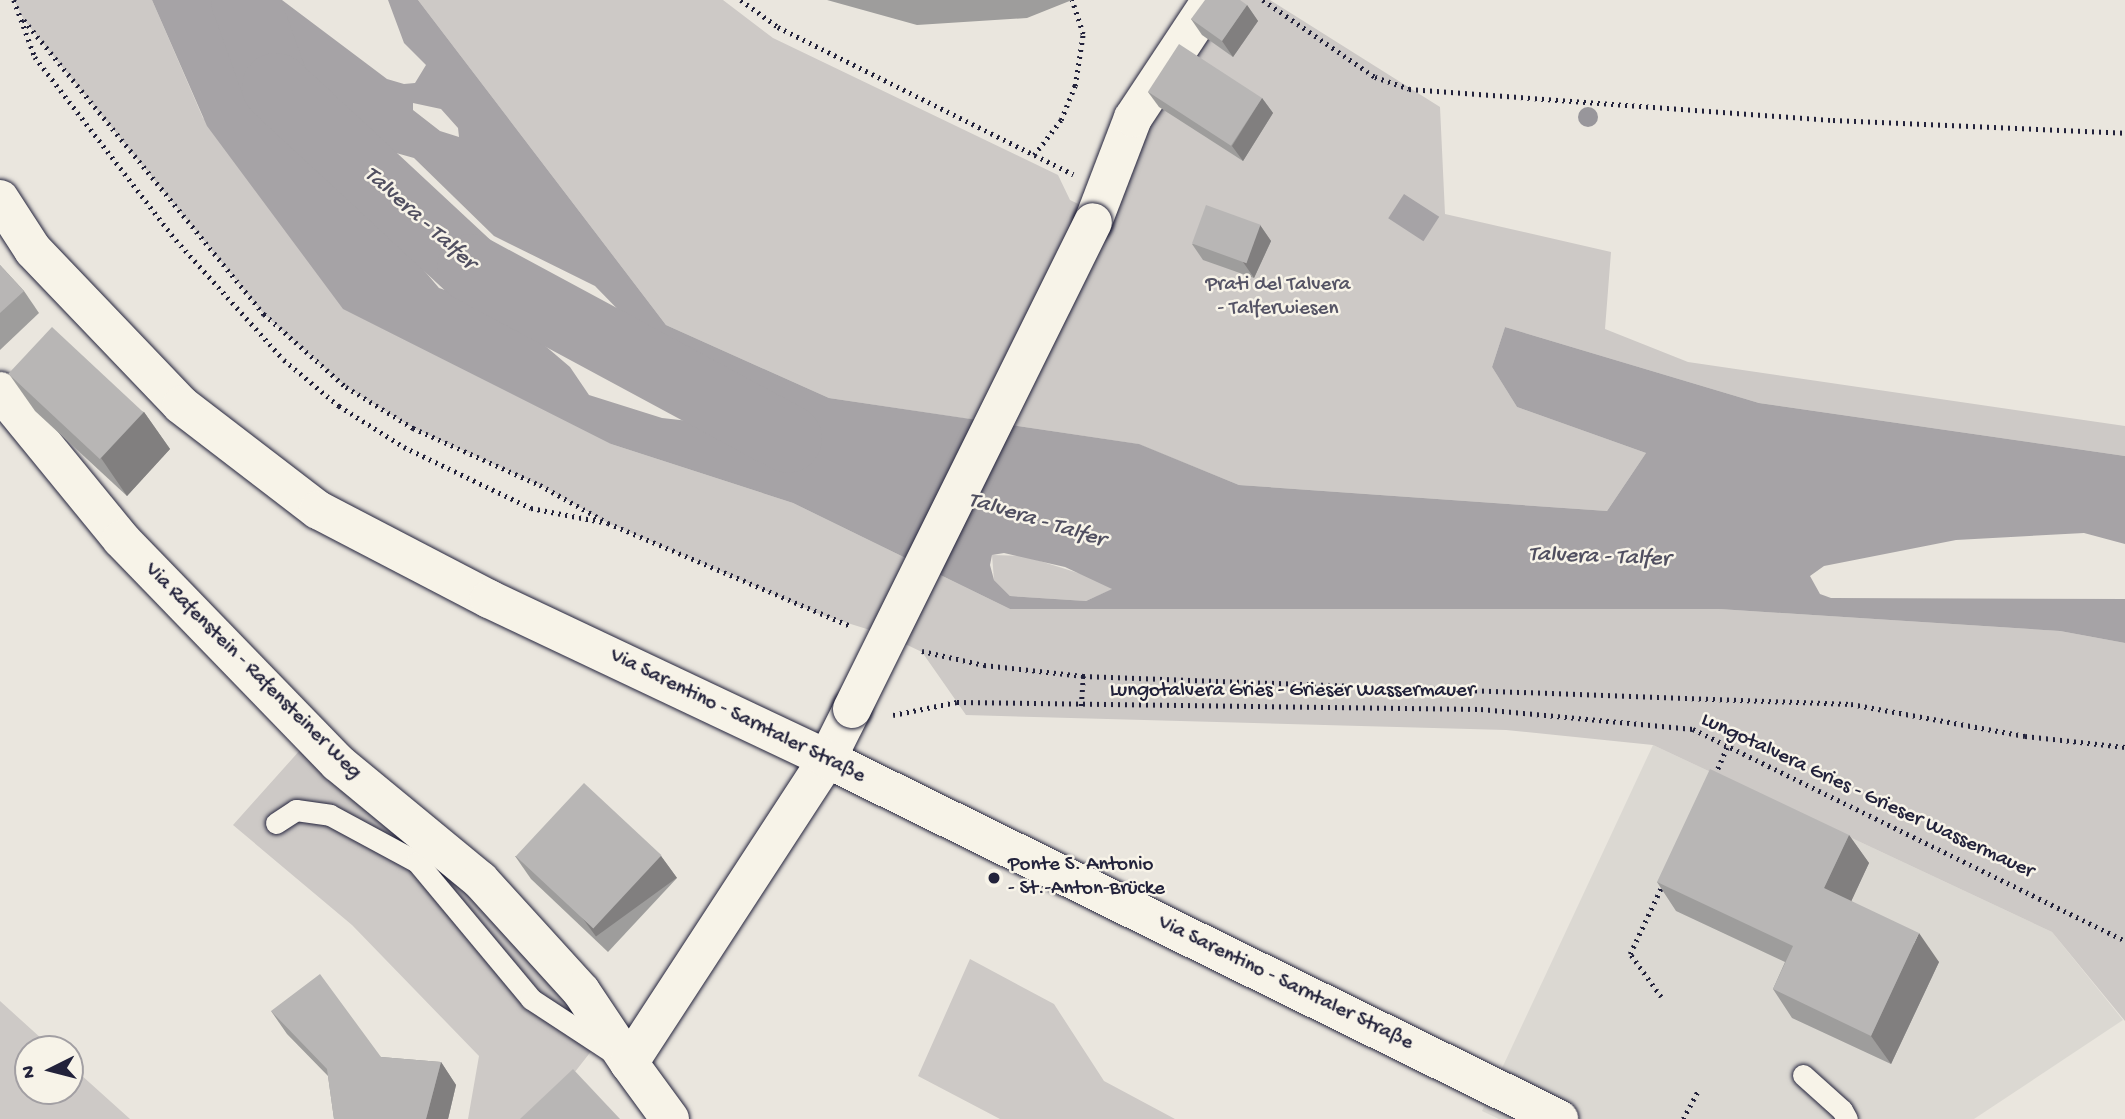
<!DOCTYPE html>
<html>
<head>
<meta charset="utf-8">
<style>
  body { margin:0 }
  #map { position:relative; width:2125px; height:1119px; overflow:hidden; background:#eae6de; font-family:"Gochi Hand",sans-serif }
  div>[style] { position:absolute }
  [style*='--x'] { left:calc(var(--x)*1px); top:calc(var(--y)*1px); width:calc(var(--w)*1px); rotate:calc(var(--a)*1deg) }
  .built>* { inset:0; background:#dbd8d2 }
  .green>* { inset:0; background:#cdc9c6 }
  .water>* { inset:0; background:#a6a3a6; transform-origin:0 0 }
  .river>* { height:68px; margin:-34px; padding:0 34px; transform-origin:34px; border-radius:34px; background:#a6a3a6 }
  .path>* { height:4.5px; margin-top:-2.25px; transform-origin:0; background:repeating-linear-gradient(90deg,#22223b 0 2px,transparent 0 7px) }
  .roads { filter:drop-shadow(0 0 2px #22223b) drop-shadow(0 0 2px #22223b) }
  .service>* { height:21px; margin:-10.5px; padding:0 10.5px; transform-origin:10.5px; border-radius:10.5px; background:#f7f3e8 }
  .minor>* { height:38px; margin:-19px; padding:0 19px; transform-origin:19px; border-radius:19px; background:#f7f3e8 }
  .primary>* { height:38px; margin:-19px; padding:0 19px; transform-origin:19px; border-radius:19px; background:#f7f3e8 }
  .bridges { filter:drop-shadow(0 0 2px #22223b) drop-shadow(0 0 2px #22223b) }
  .minor-bridge>* { height:38px; margin:-19px; padding:0 19px; transform-origin:19px; border-radius:19px; background:#f7f3e8 }
  .trees>* { width:20px; height:20px; margin:-10px; border-radius:50%; background:#98969b }
  .wall>* { inset:0; background:#9e9d9c }
  .shaded-wall>* { inset:0; background:#817f7f; transform-origin:0 0 }
  .building>* { inset:0; background:#b8b6b5; transform-origin:0 0 }
  .dots>* { width:19px; height:19px; translate:-50% -50%; box-sizing:border-box; border:4px solid #f7f3e8; border-radius:50% }
  span { translate:-50% -50%; white-space:nowrap; text-align:center; line-height:1.15; -webkit-text-stroke:5px #f7f3e8; paint-order:stroke }
  .park-label { font-size:21px; color:#555465 }
  .street-label { font-size:21px; color:#22223b }
  .poi-label { font-size:21px; color:#22223b }
  .left { translate:0 -50%; text-align:left }
  .water-label { font-size:23px; color:#504f60; font-style:italic }
  .north { position:absolute; left:14px; top:1035px; width:70px; height:70px; box-sizing:border-box; background:#f7f3e8; border:2px solid #a29fa3; border-radius:50%; rotate:264deg; font-size:19px; font-weight:700; line-height:28px; text-align:center; color:#22223b }
  .north::after { content:''; display:block; margin:auto; width:24px; height:32px; background:#22223b; clip-path:polygon(50% 0,100% 100%,50% 72%,0 100%) }
</style>
</head>
<body>
<div id="map">
  <div class="built">
    <i style="clip-path:polygon(1653px 745px,2052px 932px,2123px 1020px,1974px 1119px,1499px 1119px,1482px 1111px)"></i>
  </div>
  <div class="green">
    <i style="clip-path:polygon(14px 0,152px 0,203px 118px,611px 444px,793px 503px,1010px 609px,1719px 609px,2060px 631px,2125px 643px,2125px 1021px,2052px 932px,1653px 745px,1506px 730px,966px 715px,922px 652px,886px 635px,822px 615px,608px 523px,540px 485px,413px 428px,346px 387px,264px 314px,24px 20px)"></i>
    <i style="clip-path:polygon(418px 0,723px 0,773px 38px,1058px 175px,1070px 200px,1108px 218px,1156px 114px,1229px 0,1270px 0,1440px 107px,1445px 214px,1611px 252px,1605px 329px,1688px 362px,2125px 426px,2125px 456px,1759px 403px,1505px 327px,1492px 367px,1517px 407px,1646px 453px,1607px 511px,1239px 485px,1138px 444px,829px 398px,666px 325px)"></i>
    <i style="clip-path:polygon(992px 555px,1024px 556px,1091px 577px,1113px 589px,1086px 601px,1010px 596px,994px 580px)"></i>
    <i style="clip-path:polygon(318px 730px,618px 1017px,538px 1119px,468px 1119px,479px 1056px,352px 925px,233px 825px)"></i>
    <i style="clip-path:polygon(970px 959px,1054px 1004px,1104px 1081px,1175px 1119px,1000px 1119px,918px 1076px)"></i>
    <i style="clip-path:polygon(0 1001px,53px 1049px,28px 1049px,28px 1091px,70px 1091px,70px 1065px,130px 1119px,0 1119px)"></i>
  </div>
  <div class="water">
    <i style="clip-path:polygon(evenodd,152px 0,282px 0,387px 79px,404px 84px,415px 83px,426px 65px,404px 43px,388px 0,418px 0,666px 325px,829px 398px,1139px 444px,1239px 485px,1607px 511px,1646px 453px,1517px 407px,1492px 367px,1505px 327px,1759px 403px,2125px 456px,2125px 544px,2084px 533px,1956px 540px,1824px 566px,1810px 576px,1820px 594px,1831px 598px,2125px 599px,2125px 643px,2060px 631px,1719px 609px,1010px 609px,793px 503px,611px 444px,343px 309px,207px 126px,152px 0,413px 103px,441px 109px,458px 128px,459px 137px,440px 131px,413px 110px,413px 103px,152px 0,389px 151px,414px 158px,494px 236px,595px 286px,678px 371px,728px 411px,729px 419px,716px 424px,662px 418px,589px 395px,570px 367px,503px 310px,439px 288px,394px 235px,379px 207px,375px 181px,381px 154px,389px 151px,152px 0,1004px 553px,1065px 567px,1112px 589px,1086px 601px,1010px 596px,994px 580px,990px 565px,992px 555px,1004px 553px)"></i>
    <i style="left:1404px;top:194px;width:42px;height:29px;rotate:33deg"></i>
  </div>
  <div class="river">
    <i style="--x:245;--y:0;--w:92;--a:70.4"></i>
    <i style="--x:276;--y:87;--w:266;--a:42.9"></i>
    <i style="--x:471;--y:268;--w:360;--a:28.3"></i>
  </div>
  <div class="path">
    <i style="--x:14;--y:0;--w:61;--a:69.8"></i>
    <i style="--x:35;--y:57;--w:231;--a:52.4"></i>
    <i style="--x:176;--y:240;--w:161;--a:48"></i>
    <i style="--x:284;--y:360;--w:72;--a:39.9"></i>
    <i style="--x:339;--y:406;--w:77;--a:32.2"></i>
    <i style="--x:404;--y:447;--w:141;--a:25.7"></i>
    <i style="--x:531;--y:508;--w:73;--a:11"></i>
    <i style="--x:741;--y:0;--w:46;--a:36.1"></i>
    <i style="--x:778;--y:27;--w:330;--a:26.5"></i>
    <i style="--x:1263;--y:0;--w:136;--a:34.5"></i>
    <i style="--x:1375;--y:77;--w:36;--a:19"></i>
    <i style="--x:1409;--y:89;--w:425;--a:4.2"></i>
    <i style="--x:1833;--y:120;--w:292;--a:2.5"></i>
    <i style="--x:24;--y:20;--w:380;--a:50.8"></i>
    <i style="--x:264;--y:314;--w:110;--a:41.7"></i>
    <i style="--x:346;--y:387;--w:79;--a:31.5"></i>
    <i style="--x:413;--y:428;--w:139;--a:24.2"></i>
    <i style="--x:540;--y:485;--w:78;--a:29.2"></i>
    <i style="--x:608;--y:523;--w:264;--a:23"></i>
    <i style="--x:1034;--y:155;--w:44;--a:-52.4"></i>
    <i style="--x:1061;--y:120;--w:37;--a:-68"></i>
    <i style="--x:1075;--y:86;--w:53;--a:-81.3"></i>
    <i style="--x:1083;--y:34;--w:36;--a:-108"></i>
    <i style="--x:922;--y:651;--w:64;--a:12.7"></i>
    <i style="--x:984;--y:665;--w:100;--a:6.3"></i>
    <i style="--x:1083;--y:676;--w:769;--a:2.09"></i>
    <i style="--x:1851;--y:704;--w:177;--a:10.4"></i>
    <i style="--x:2025;--y:736;--w:101;--a:6.3"></i>
    <i style="--x:1081;--y:706;--w:30;--a:-86"></i>
    <i style="--x:893;--y:715;--w:65;--a:-11.5"></i>
    <i style="--x:957;--y:702;--w:524;--a:0.77"></i>
    <i style="--x:1481;--y:709;--w:213;--a:5.4"></i>
    <i style="--x:1693;--y:729;--w:481;--a:26.1"></i>
    <i style="--x:1715;--y:775;--w:30;--a:-67"></i>
    <i style="--x:1661;--y:997;--w:53;--a:-125.8"></i>
    <i style="--x:1630;--y:954;--w:77;--a:-64.8"></i>
    <i style="--x:1683;--y:1119;--w:32;--a:-62"></i>
  </div>
  <div class="roads">
    <div class="service">
      <i style="--x:276;--y:823;--w:24;--a:-33"></i>
      <i style="--x:296;--y:810;--w:34;--a:8"></i>
      <i style="--x:330;--y:815;--w:99;--a:28.4"></i>
      <i style="--x:417;--y:862;--w:178;--a:50.2"></i>
      <i style="--x:531;--y:999;--w:93;--a:33.2"></i>
      <i style="--x:1803;--y:1075;--w:52;--a:41.9"></i>
      <i style="--x:1842;--y:1110;--w:10;--a:61"></i>
    </div>
    <div class="minor">
      <i style="--x:1093;--y:222;--w:111;--a:-69"></i>
      <i style="--x:1133;--y:118;--w:141;--a:-56.5"></i>
      <i style="--x:0;--y:391;--w:191;--a:50.7"></i>
      <i style="--x:121;--y:539;--w:312;--a:45.9"></i>
      <i style="--x:338;--y:763;--w:184;--a:39.5"></i>
      <i style="--x:480;--y:880;--w:150;--a:47.7"></i>
      <i style="--x:581;--y:991;--w:87;--a:56.3"></i>
      <i style="--x:670;--y:1119;--w:69;--a:-126.2"></i>
      <i style="--x:629;--y:1063;--w:363;--a:-56.9"></i>
      <i style="--x:827;--y:759;--w:56;--a:-63.4"></i>
    </div>
    <div class="primary">
      <i style="--x:0;--y:199;--w:61;--a:57.1"></i>
      <i style="--x:33;--y:250;--w:214;--a:46.3"></i>
      <i style="--x:181;--y:405;--w:173;--a:37.5"></i>
      <i style="--x:318;--y:510;--w:193;--a:27.5"></i>
      <i style="--x:489;--y:599;--w:374;--a:25.3"></i>
      <i style="--x:827;--y:759;--w:816;--a:26.19"></i>
    </div>
  </div>
  <div class="bridges">
    <div class="minor-bridge">
      <i style="--x:852;--y:709;--w:543;--a:-63.67"></i>
    </div>
  </div>
  <div class="trees">
    <i style="left:1588px;top:117px"></i>
  </div>
  <div class="wall">
    <i style="clip-path:polygon(827px 0,1072px 0,1027px 18px,917px 25px)"></i>
    <i style="clip-path:polygon(1247px 5px,1258px 21px,1233px 57px,1202px 35px,1191px 19px)"></i>
    <i style="clip-path:polygon(1148px 92px,1262px 98px,1273px 113px,1243px 161px,1159px 107px)"></i>
    <i style="clip-path:polygon(1260px 225px,1271px 241px,1254px 278px,1203px 260px,1192px 244px)"></i>
    <i style="clip-path:polygon(0 265px,24px 291px,39px 313px,0 350px)"></i>
    <i style="clip-path:polygon(9px 374px,144px 412px,170px 449px,127px 496px,35px 411px)"></i>
    <i style="clip-path:polygon(1849px 835px,1869px 863px,1851px 901px,1939px 962px,1891px 1064px,1792px 1018px,1773px 989px,1785px 962px,1676px 911px,1657px 882px)"></i>
    <i style="clip-path:polygon(515px 856px,661px 856px,677px 878px,608px 952px,531px 879px)"></i>
    <i style="clip-path:polygon(271px 1011px,381px 1057px,441px 1062px,456px 1085px,448px 1119px,334px 1119px,328px 1076px,287px 1034px)"></i>
  </div>
  <div class="shaded-wall">
    <i style="clip-path:polygon(1247px 5px,1258px 21px,1233px 57px,1222px 41px)"></i>
    <i style="clip-path:polygon(1262px 98px,1273px 113px,1243px 161px,1232px 146px)"></i>
    <i style="clip-path:polygon(1260px 225px,1271px 241px,1254px 278px,1243px 262px)"></i>
    <i style="clip-path:polygon(144px 412px,170px 449px,127px 496px,101px 458px)"></i>
    <i style="clip-path:polygon(1849px 835px,1869px 863px,1844px 917px,1824px 888px)"></i>
    <i style="left:661px;top:856px;width:27px;height:100px;rotate:54deg"></i>
    <i style="clip-path:polygon(1919px 933px,1939px 962px,1891px 1064px,1871px 1036px)"></i>
    <i style="clip-path:polygon(441px 1062px,456px 1085px,448px 1119px,426px 1119px)"></i>
  </div>
  <div class="building">
    <i style="clip-path:polygon(1205px 0,1240px 0,1247px 5px,1222px 41px,1191px 19px)"></i>
    <i style="left:1179px;top:44px;width:99px;height:57px;rotate:33deg"></i>
    <i style="left:1206px;top:205px;width:58px;height:41px;rotate:20deg"></i>
    <i style="clip-path:polygon(0 265px,24px 291px,0 313px)"></i>
    <i style="left:52px;top:327px;width:125px;height:64px;rotate:43deg"></i>
    <i style="clip-path:polygon(1710px 769px,1849px 835px,1824px 888px,1919px 933px,1871px 1036px,1773px 989px,1793px 946px,1657px 882px)"></i>
    <i style="left:584px;top:783px;width:106px;height:100px;rotate:43deg"></i>
    <i style="clip-path:polygon(320px 974px,381px 1057px,441px 1062px,426px 1119px,334px 1119px,327px 1069px,271px 1011px)"></i>
    <i style="clip-path:polygon(573px 1069px,620px 1119px,520px 1119px)"></i>
  </div>
  <div class="dots">
    <i style="left:994px;top:878px;background:#22223b"></i>
  </div>
  <div class="park-label">
    <span style="left:1278px;top:298px">Prati del Talvera<br>- Talferwiesen</span>
  </div>
  <div class="street-label">
    <span style="left:252px;top:672px;rotate:45deg">Via Rafenstein - Rafensteiner Weg</span>
    <span style="left:1292px;top:692px">Lungotalvera Gries - Grieser Wassermauer</span>
    <span style="left:737px;top:717px;rotate:26deg">Via Sarentino - Sarntaler Straße</span>
    <span style="left:1867px;top:797px;rotate:25deg">Lungotalvera Gries - Grieser Wassermauer</span>
    <span style="left:1285px;top:984px;rotate:26deg">Via Sarentino - Sarntaler Straße</span>
  </div>
  <div class="poi-label">
    <span class="left" style="left:1008px;top:878px">Ponte S. Antonio<br>- St.-Anton-Brücke</span>
  </div>
  <div class="water-label">
    <span style="left:419px;top:219px;rotate:42deg">Talvera - Talfer</span>
    <span style="left:1036px;top:521px;rotate:17deg">Talvera - Talfer</span>
    <span style="left:1599px;top:558px;rotate:2deg">Talvera - Talfer</span>
  </div>
  <div class="north">N</div>
</div>
</body>
</html>
